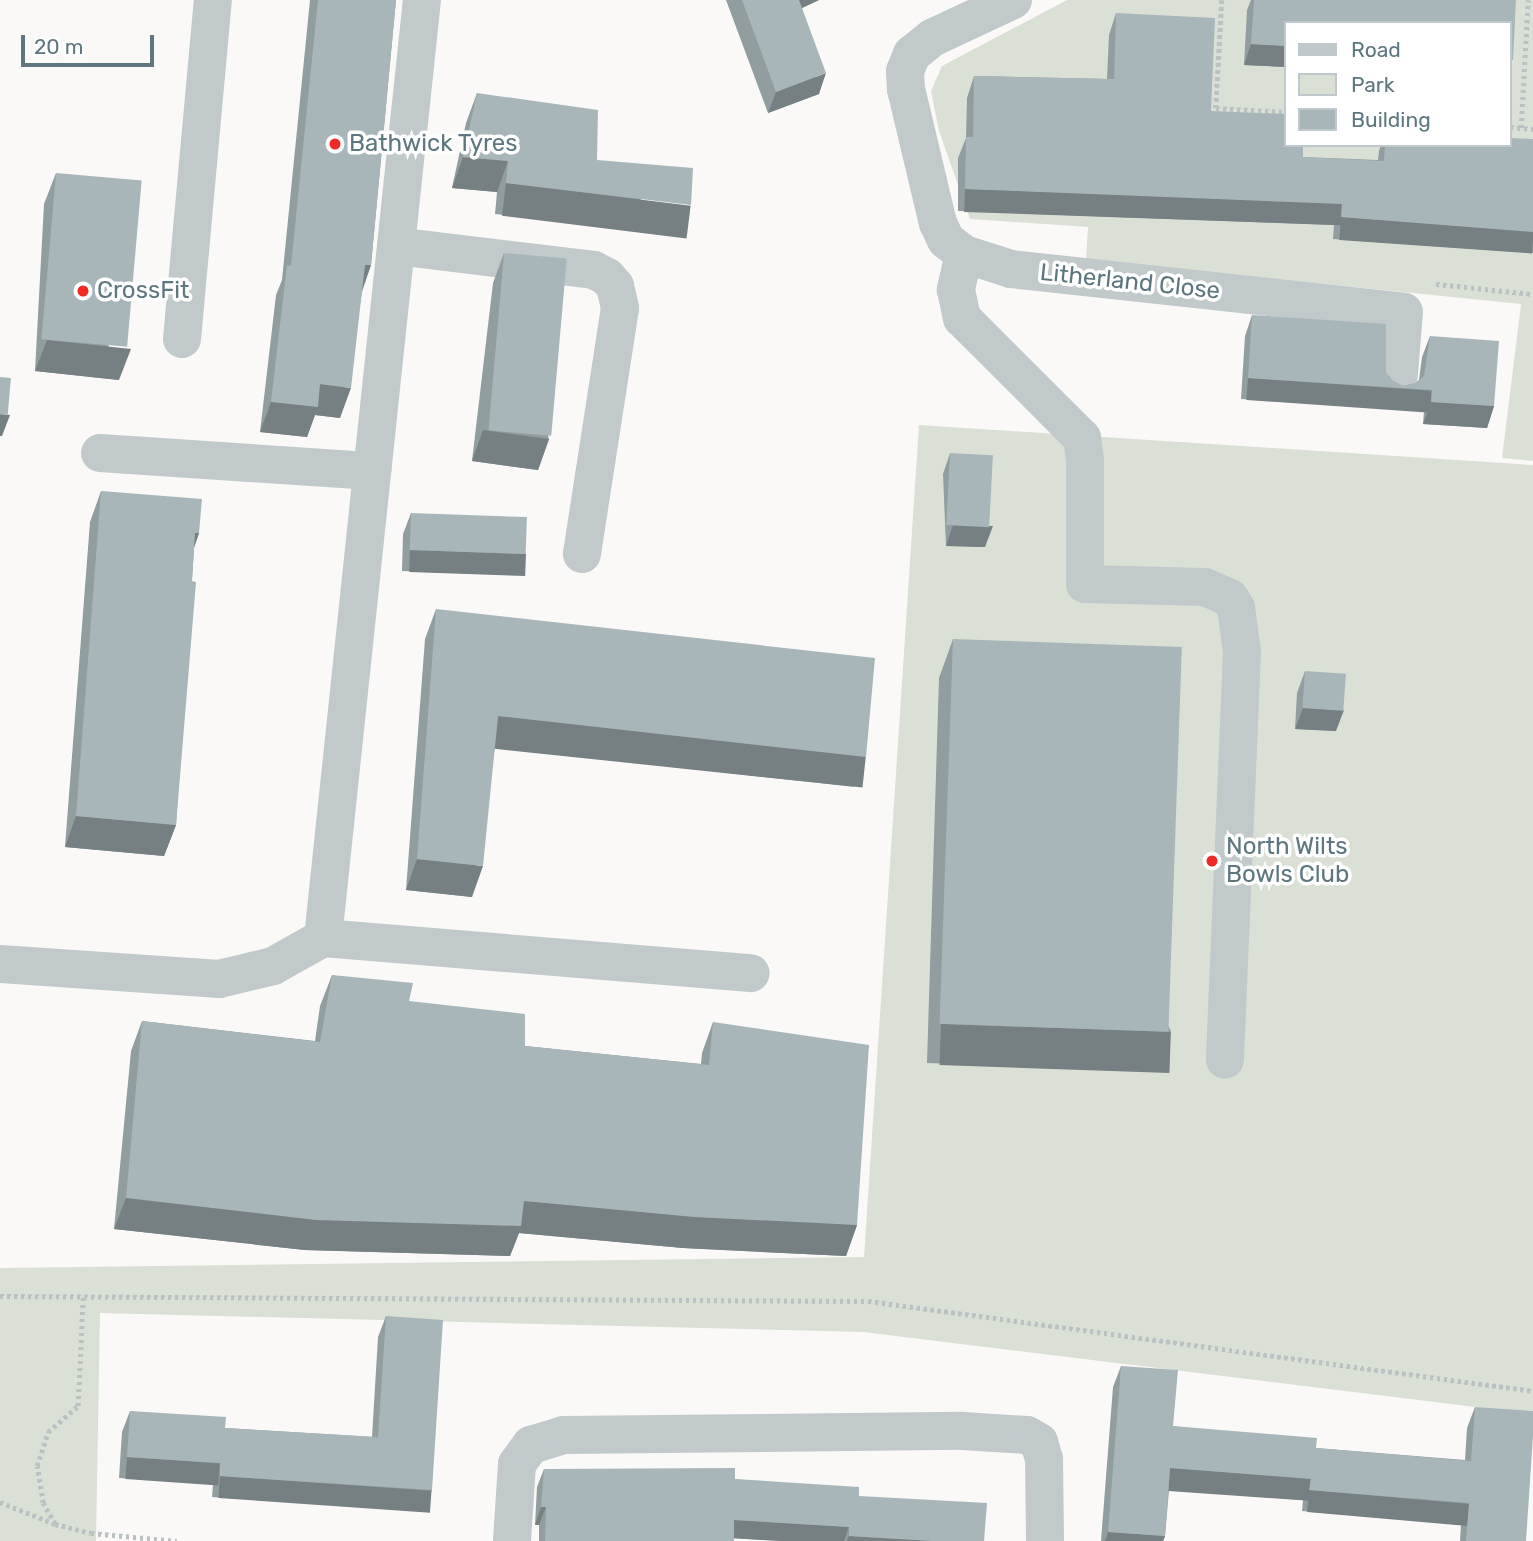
<!DOCTYPE html>
<html>
<head>
<meta charset="utf-8">
<style>
  body { margin:0 }
  #map { position:relative; width:1533px; height:1541px; overflow:hidden; background:#faf9f7; font-family:Rubik,sans-serif }
  div>[style] { position:absolute }
  [style*='--x'] { left:calc(var(--x)*1px); top:calc(var(--y)*1px); width:calc(var(--w)*1px); rotate:calc(var(--a)*1deg) }
  .green>* { inset:0; background:#dbe0d6 }
  .path>* { height:4.5px; margin-top:-2.25px; transform-origin:0; background:repeating-linear-gradient(90deg,#bcc1c3 0 3.5px,transparent 0 7px) }
  .minor>* { height:38px; margin:-19px; padding:0 19px; transform-origin:19px; border-radius:19px; background:#c2c9cb }
  .wall>* { inset:0; background:#919d9f }
  .shaded-wall>* { inset:0; background:#767f82; transform-origin:0 0 }
  .building>* { inset:0; background:#a9b6b9; transform-origin:0 0 }
  .dots>* { width:19px; height:19px; translate:-50% -50%; box-sizing:border-box; border:4px solid #fff; border-radius:50% }
  span { translate:-50% -50%; white-space:nowrap; text-align:center; line-height:1.15; -webkit-text-stroke:7px #fff; paint-order:stroke }
  .poi-label { font-size:24px; color:#5e767e }
  .left { translate:0 -50%; text-align:left }
  .street-label { font-size:24px; color:#5e767e }
  .legend { position:absolute; left:1284px; top:21px; width:228px; height:126px; box-sizing:border-box; background:#fff; border:2px solid #bfc8cb; margin:0; padding:9px 12px; list-style:none; font-size:21px; color:#5e767e }
  .legend li { display:flex; align-items:center; gap:14px; height:35px }
  .legend b { width:35px; border:2px solid #bfc8cb }
  .scale { position:absolute; left:21px; top:35px; width:133px; height:32px; box-sizing:border-box; border:4px solid #5e767e; border-top:0; padding-left:9px; font-size:21px; line-height:24px; white-space:nowrap; color:#5e767e; -webkit-text-stroke:5px #fff; paint-order:stroke }
</style>
</head>
<body>
<div id="map">
  <div class="green">
    <i style="clip-path:polygon(evenodd,1067px 0,1533px 0,1533px 461px,1502px 458px,1521px 304px,1086px 260px,1088px 227px,970px 219px,939px 131px,931px 91px,942px 66px,1067px 0,1286px 23px,1510px 23px,1510px 145px,1286px 145px,1286px 23px)"></i>
    <i style="clip-path:polygon(919px 425px,1533px 465px,1533px 1414px,863px 1332px,100px 1313px,96px 1541px,0 1541px,0 1268px,864px 1257px)"></i>
  </div>
  <div class="path">
    <i style="--x:1222;--y:0;--w:108;--a:93.2"></i>
    <i style="--x:1216;--y:108;--w:70;--a:3.3"></i>
    <i style="--x:1510;--y:127;--w:23;--a:5"></i>
    <i style="--x:1521;--y:128;--w:128;--a:-86.9"></i>
    <i style="--x:1436;--y:284;--w:98;--a:5.9"></i>
    <i style="--x:0;--y:1296;--w:868;--a:0.33"></i>
    <i style="--x:868;--y:1301;--w:671;--a:7.71"></i>
    <i style="--x:0;--y:1502;--w:59;--a:21.8"></i>
    <i style="--x:55;--y:1524;--w:37;--a:14"></i>
    <i style="--x:91;--y:1533;--w:86;--a:5.3"></i>
    <i style="--x:55;--y:1524;--w:24;--a:-120"></i>
    <i style="--x:43;--y:1503;--w:37;--a:-99"></i>
    <i style="--x:37;--y:1466;--w:36;--a:-72"></i>
    <i style="--x:48;--y:1432;--w:40;--a:-41"></i>
    <i style="--x:78;--y:1406;--w:109;--a:-87.4"></i>
  </div>
  <div class="minor">
    <i style="--x:1013;--y:0;--w:89;--a:154.9"></i>
    <i style="--x:932;--y:38;--w:26;--a:141"></i>
    <i style="--x:912;--y:54;--w:18;--a:112"></i>
    <i style="--x:905;--y:71;--w:18;--a:87"></i>
    <i style="--x:906;--y:89;--w:138;--a:76.6"></i>
    <i style="--x:938;--y:223;--w:19;--a:65"></i>
    <i style="--x:946;--y:240;--w:23;--a:38"></i>
    <i style="--x:964;--y:254;--w:49;--a:17.7"></i>
    <i style="--x:1011;--y:269;--w:395;--a:6.2"></i>
    <i style="--x:1404;--y:312;--w:73;--a:94.7"></i>
    <i style="--x:396;--y:246;--w:199;--a:6.9"></i>
    <i style="--x:594;--y:270;--w:15;--a:28"></i>
    <i style="--x:607;--y:277;--w:12;--a:48"></i>
    <i style="--x:615;--y:286;--w:23;--a:77"></i>
    <i style="--x:620;--y:308;--w:249;--a:98.8"></i>
    <i style="--x:964;--y:254;--w:37;--a:103"></i>
    <i style="--x:956;--y:290;--w:29;--a:78"></i>
    <i style="--x:962;--y:318;--w:170;--a:45"></i>
    <i style="--x:1082;--y:438;--w:22;--a:82"></i>
    <i style="--x:1085;--y:460;--w:124;--a:90"></i>
    <i style="--x:1085;--y:584;--w:120;--a:1.4"></i>
    <i style="--x:1205;--y:587;--w:27;--a:24"></i>
    <i style="--x:1230;--y:598;--w:12;--a:59"></i>
    <i style="--x:1236;--y:608;--w:44;--a:82.2"></i>
    <i style="--x:1242;--y:652;--w:408;--a:92.4"></i>
    <i style="--x:182;--y:339;--w:340;--a:-84.8"></i>
    <i style="--x:100;--y:453;--w:273;--a:3.8"></i>
    <i style="--x:323;--y:938;--w:943;--a:-83.98"></i>
    <i style="--x:0;--y:964;--w:220;--a:3.9"></i>
    <i style="--x:219;--y:979;--w:56;--a:-13.5"></i>
    <i style="--x:273;--y:966;--w:57;--a:-29.2"></i>
    <i style="--x:323;--y:938;--w:429;--a:4.7"></i>
    <i style="--x:512;--y:1541;--w:77;--a:-86.3"></i>
    <i style="--x:517;--y:1464;--w:24;--a:-54"></i>
    <i style="--x:531;--y:1445;--w:34;--a:-17"></i>
    <i style="--x:563;--y:1435;--w:399;--a:-0.6"></i>
    <i style="--x:962;--y:1431;--w:65;--a:3.5"></i>
    <i style="--x:1027;--y:1435;--w:14;--a:30"></i>
    <i style="--x:1039;--y:1442;--w:18;--a:74"></i>
    <i style="--x:1044;--y:1459;--w:82;--a:89.3"></i>
  </div>
  <div class="wall">
    <i style="clip-path:polygon(310px 0,396px 0,371px 265px,362px 292px,340px 418px,315px 415px,307px 437px,260px 432px,276px 295px,282px 280px)"></i>
    <i style="clip-path:polygon(726px 0,819px 0,802px 8px,819px 94px,768px 113px)"></i>
    <i style="clip-path:polygon(1251px 0,1516px 0,1286px 23px,1286px 67px,1244px 65px,1247px 10px)"></i>
    <i style="clip-path:polygon(1116px 13px,1211px 111px,1303px 157px,1378px 160px,1379px 151px,1381px 145px,1510px 145px,1533px 139px,1533px 253px,1333px 239px,1334px 225px,958px 211px,958px 158px,966px 138px,967px 98px,974px 76px,1107px 79px,1109px 35px)"></i>
    <i style="clip-path:polygon(477px 93px,597px 160px,680px 235px,495px 214px,497px 192px,452px 188px,466px 123px)"></i>
    <i style="clip-path:polygon(56px 173px,119px 380px,35px 371px,44px 204px)"></i>
    <i style="clip-path:polygon(504px 253px,549px 439px,538px 470px,472px 461px,493px 283px)"></i>
    <i style="clip-path:polygon(1252px 315px,1386px 373px,1393px 381px,1403px 386px,1416px 383px,1419px 380px,1422px 357px,1430px 336px,1494px 406px,1487px 428px,1423px 424px,1424px 411px,1241px 399px,1245px 336px)"></i>
    <i style="clip-path:polygon(950px 453px,985px 547px,946px 546px,943px 474px)"></i>
    <i style="clip-path:polygon(101px 491px,199px 533px,194px 548px,176px 825px,164px 856px,65px 847px,90px 522px)"></i>
    <i style="clip-path:polygon(411px 513px,526px 554px,518px 575px,402px 571px,403px 534px)"></i>
    <i style="clip-path:polygon(436px 609px,855px 787px,495px 747px,472px 897px,406px 890px,425px 639px)"></i>
    <i style="clip-path:polygon(953px 639px,1171px 1031px,1156px 1070px,927px 1063px,939px 678px)"></i>
    <i style="clip-path:polygon(1305px 671px,1336px 731px,1295px 729px,1297px 693px)"></i>
    <i style="clip-path:polygon(332px 975px,409px 1001px,525px 1046px,701px 1064px,702px 1053px,713px 1022px,857px 1225px,846px 1256px,683px 1248px,519px 1233px,510px 1256px,305px 1250px,114px 1229px,131px 1051px,142px 1021px,315px 1041px,320px 1006px)"></i>
    <i style="clip-path:polygon(386px 1316px,432px 1490px,424px 1511px,212px 1497px,213px 1484px,119px 1478px,122px 1432px,130px 1411px,225px 1428px,372px 1437px,378px 1337px)"></i>
    <i style="clip-path:polygon(1121px 1366px,1173px 1426px,1316px 1448px,1465px 1460px,1467px 1428px,1475px 1407px,1526px 1541px,1460px 1541px,1461px 1524px,1302px 1511px,1303px 1500px,1169px 1490px,1165px 1536px,1163px 1541px,1101px 1541px,1113px 1387px)"></i>
    <i style="clip-path:polygon(544px 1469px,735px 1479px,859px 1496px,984px 1541px,781px 1541px,734px 1538px,734px 1541px,539px 1541px,539px 1525px,535px 1525px,537px 1487px)"></i>
  </div>
  <div class="shaded-wall">
    <i style="clip-path:polygon(794px 0,819px 0,789px 14px)"></i>
    <i style="clip-path:polygon(1251px 44px,1286px 46px,1286px 67px,1244px 65px)"></i>
    <i style="clip-path:polygon(826px 73px,819px 94px,768px 113px,776px 92px)"></i>
    <i style="clip-path:polygon(463px 157px,508px 161px,497px 192px,452px 188px)"></i>
    <i style="left:506px;top:183px;width:186px;height:33px;rotate:7deg"></i>
    <i style="left:965px;top:189px;width:377px;height:23px;rotate:2deg"></i>
    <i style="left:1341px;top:217px;width:193px;height:23px;rotate:4deg"></i>
    <i style="clip-path:polygon(365px 265px,371px 265px,360px 295px)"></i>
    <i style="clip-path:polygon(47px 340px,131px 349px,119px 380px,35px 371px)"></i>
    <i style="left:1248px;top:378px;width:184px;height:22px;rotate:4deg"></i>
    <i style="clip-path:polygon(320px 384px,351px 388px,340px 418px,315px 415px,307px 437px,260px 432px,271px 402px)"></i>
    <i style="clip-path:polygon(1431px 402px,1494px 406px,1487px 428px,1423px 424px)"></i>
    <i style="clip-path:polygon(0 414px,10px 415px,2px 436px,0 436px)"></i>
    <i style="clip-path:polygon(483px 430px,549px 439px,538px 470px,472px 461px)"></i>
    <i style="clip-path:polygon(953px 525px,993px 526px,985px 547px,946px 546px)"></i>
    <i style="clip-path:polygon(195px 533px,199px 533px,188px 564px)"></i>
    <i style="left:410px;top:550px;width:116px;height:22px;rotate:2deg"></i>
    <i style="clip-path:polygon(1303px 708px,1344px 710px,1336px 731px,1295px 729px)"></i>
    <i style="left:498px;top:716px;width:370px;height:33px;rotate:6deg"></i>
    <i style="clip-path:polygon(76px 816px,176px 825px,164px 856px,65px 847px)"></i>
    <i style="clip-path:polygon(417px 859px,483px 866px,472px 897px,406px 890px)"></i>
    <i style="left:941px;top:1024px;width:230px;height:41px;rotate:2deg"></i>
    <i style="clip-path:polygon(126px 1198px,524px 1201px,857px 1225px,846px 1256px,683px 1248px,519px 1233px,510px 1256px,305px 1250px,114px 1229px)"></i>
    <i style="left:127px;top:1457px;width:93px;height:22px;rotate:4deg"></i>
    <i style="left:1170px;top:1468px;width:141px;height:23px;rotate:4deg"></i>
    <i style="left:220px;top:1476px;width:212px;height:22px;rotate:4deg"></i>
    <i style="left:1309px;top:1490px;width:161px;height:22px;rotate:5deg"></i>
    <i style="clip-path:polygon(541px 1507px,546px 1507px,539px 1525px,535px 1525px)"></i>
    <i style="clip-path:polygon(734px 1520px,849px 1527px,844px 1541px,782px 1541px,728px 1538px)"></i>
    <i style="clip-path:polygon(1108px 1532px,1165px 1536px,1163px 1541px,1105px 1541px)"></i>
    <i style="clip-path:polygon(849px 1536px,933px 1541px,847px 1541px)"></i>
  </div>
  <div class="building">
    <i style="clip-path:polygon(318px 0,396px 0,371px 265px,365px 265px,351px 388px,320px 384px,318px 407px,271px 402px,287px 265px,291px 266px)"></i>
    <i style="clip-path:polygon(742px 0,799px 0,826px 73px,776px 92px)"></i>
    <i style="clip-path:polygon(1254px 0,1516px 0,1513px 60px,1510px 59px,1510px 23px,1286px 23px,1286px 46px,1251px 44px)"></i>
    <i style="clip-path:polygon(1116px 13px,1215px 18px,1211px 111px,1286px 114px,1286px 145px,1303px 145px,1303px 157px,1384px 161px,1385px 145px,1510px 145px,1510px 138px,1533px 139px,1533px 232px,1341px 217px,1342px 204px,965px 189px,966px 137px,973px 137px,974px 76px,1114px 79px)"></i>
    <i style="clip-path:polygon(477px 93px,598px 110px,597px 160px,693px 168px,691px 205px,506px 183px,508px 161px,463px 157px)"></i>
    <i style="left:56px;top:173px;width:86px;height:167px;rotate:5deg"></i>
    <i style="left:504px;top:253px;width:63px;height:178px;rotate:5deg"></i>
    <i style="clip-path:polygon(1252px 315px,1386px 324px,1386px 373px,1393px 381px,1403px 386px,1416px 383px,1424px 376px,1430px 336px,1499px 341px,1494px 406px,1431px 402px,1432px 390px,1248px 378px)"></i>
    <i style="left:0;top:377px;width:11px;height:37px;rotate:5deg"></i>
    <i style="left:950px;top:453px;width:43px;height:72px;rotate:3deg"></i>
    <i style="clip-path:polygon(101px 491px,202px 499px,199px 533px,195px 533px,192px 581px,196px 582px,176px 825px,76px 816px)"></i>
    <i style="left:411px;top:513px;width:116px;height:37px;rotate:2deg"></i>
    <i style="clip-path:polygon(436px 609px,875px 658px,866px 757px,498px 716px,483px 866px,417px 859px)"></i>
    <i style="left:953px;top:639px;width:229px;height:385px;rotate:2deg"></i>
    <i style="left:1305px;top:671px;width:41px;height:37px;rotate:4deg"></i>
    <i style="clip-path:polygon(332px 975px,413px 983px,409px 1001px,525px 1014px,525px 1046px,709px 1065px,713px 1022px,869px 1045px,857px 1225px,694px 1217px,524px 1201px,521px 1226px,316px 1220px,126px 1198px,142px 1021px,320px 1042px)"></i>
    <i style="clip-path:polygon(386px 1316px,443px 1320px,432px 1490px,220px 1476px,220px 1463px,127px 1457px,130px 1411px,226px 1417px,225px 1428px,378px 1437px)"></i>
    <i style="clip-path:polygon(1121px 1366px,1178px 1370px,1173px 1426px,1317px 1438px,1316px 1448px,1471px 1461px,1475px 1407px,1533px 1411px,1533px 1436px,1526px 1541px,1466px 1541px,1469px 1503px,1309px 1490px,1311px 1479px,1170px 1468px,1165px 1536px,1108px 1532px)"></i>
    <i style="clip-path:polygon(735px 1468px,735px 1479px,859px 1487px,859px 1496px,987px 1503px,984px 1541px,933px 1541px,849px 1536px,849px 1527px,734px 1520px,734px 1541px,545px 1541px,546px 1507px,541px 1507px,544px 1469px)"></i>
  </div>
  <div class="dots">
    <i style="left:335px;top:144px;background:#ee2a23"></i>
    <i style="left:83px;top:291px;background:#ee2a23"></i>
    <i style="left:1212px;top:861px;background:#ee2a23"></i>
  </div>
  <div class="poi-label">
    <span class="left" style="left:349px;top:144px">Bathwick Tyres</span>
    <span class="left" style="left:97px;top:291px">CrossFit</span>
    <span class="left" style="left:1226px;top:861px">North Wilts<br>Bowls Club</span>
  </div>
  <div class="street-label">
    <span style="left:1130px;top:282px;rotate:6deg">Litherland Close</span>
  </div>
  <ul class="legend">
  <li><b style="height:9px;background:#c2c9cb"></b>Road</li>
  <li><b style="height:19px;background:#dbe0d6"></b>Park</li>
  <li><b style="height:19px;background:#a9b6b9"></b>Building</li>
  </ul>
  <div class="scale">20 m</div>
</div>
</body>
</html>
